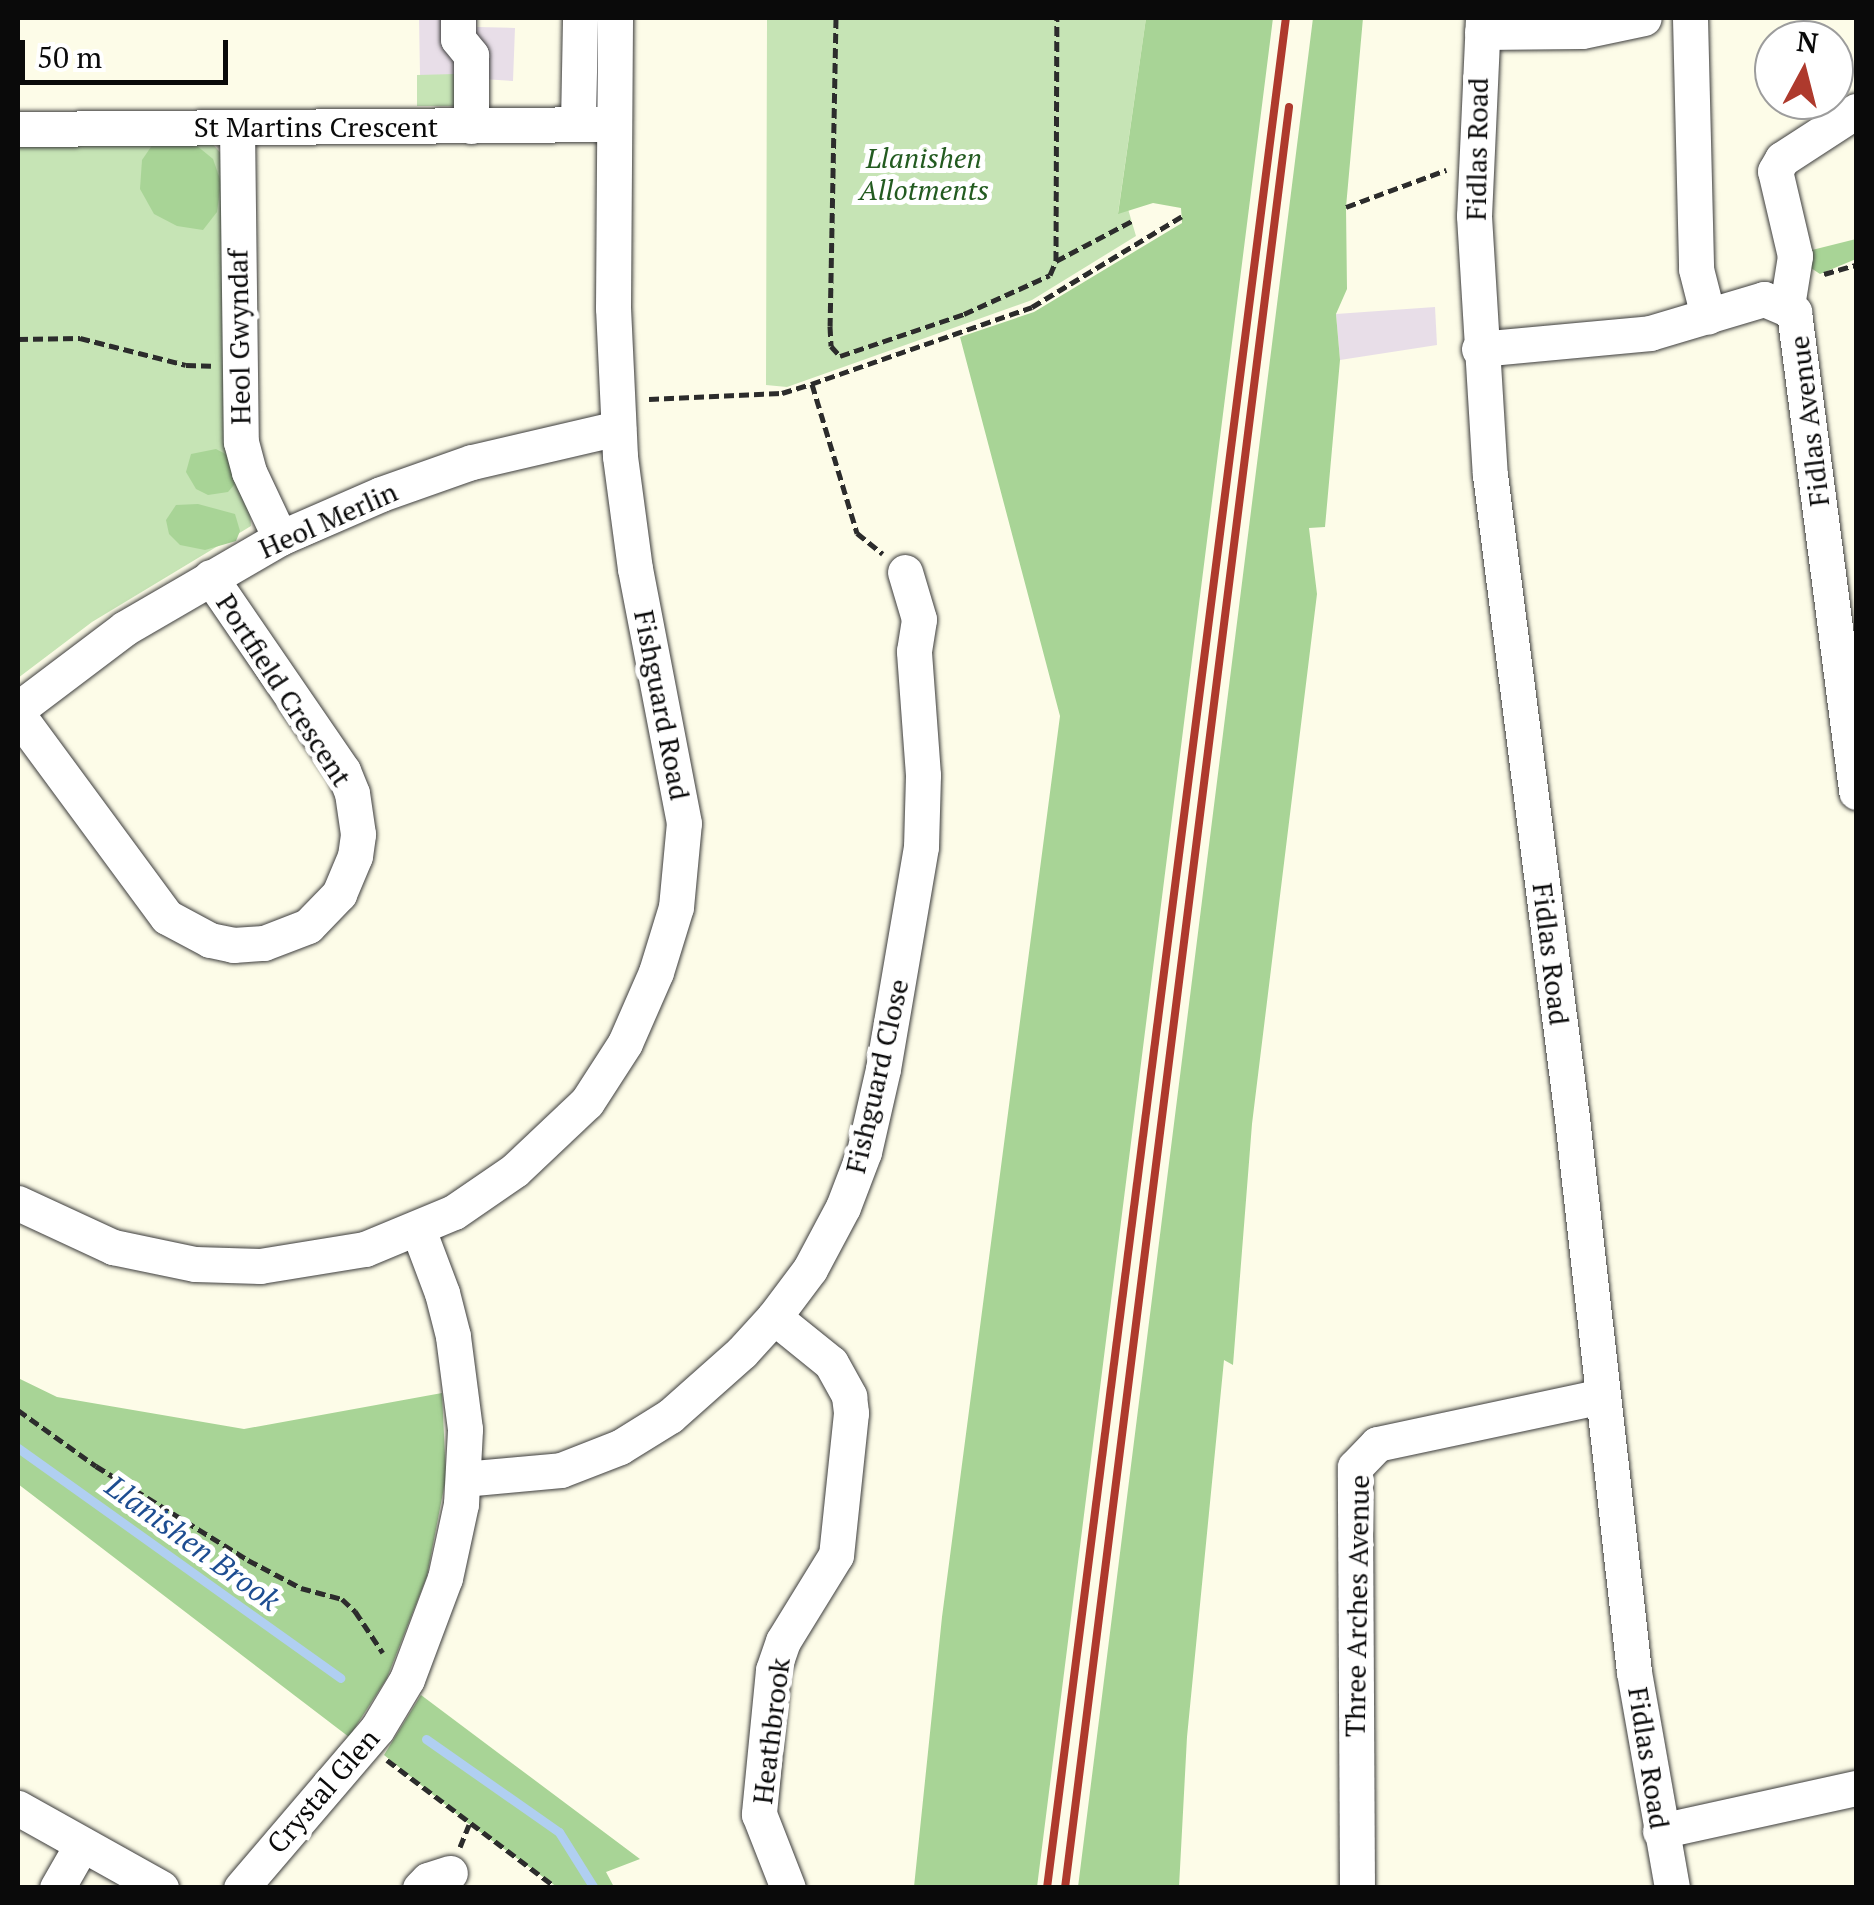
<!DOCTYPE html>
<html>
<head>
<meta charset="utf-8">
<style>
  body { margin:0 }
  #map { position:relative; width:1874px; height:1905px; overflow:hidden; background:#fdfce8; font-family:"PT Serif",serif }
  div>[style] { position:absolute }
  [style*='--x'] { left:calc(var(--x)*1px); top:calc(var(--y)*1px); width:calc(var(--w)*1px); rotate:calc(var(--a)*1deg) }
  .industrial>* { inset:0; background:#e8dee8 }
  .green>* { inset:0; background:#c6e4b5 }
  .forest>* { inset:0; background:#a8d496 }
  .stream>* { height:9px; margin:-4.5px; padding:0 4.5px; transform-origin:4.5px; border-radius:4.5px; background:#b0cff1 }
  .path>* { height:5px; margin-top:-2.5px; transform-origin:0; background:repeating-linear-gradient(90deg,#2c2c2c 0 10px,transparent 0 15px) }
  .roads { filter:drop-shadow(0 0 2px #3d3d3d) drop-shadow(0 0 2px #3d3d3d) }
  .minor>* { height:35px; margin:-17.5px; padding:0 17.5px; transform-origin:17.5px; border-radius:17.5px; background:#fff }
  .rail>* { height:8px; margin:-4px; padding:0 4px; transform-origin:4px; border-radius:4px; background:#ae3a2d }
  span { translate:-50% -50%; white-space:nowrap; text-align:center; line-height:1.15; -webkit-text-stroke:10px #fff; paint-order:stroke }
  .street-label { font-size:28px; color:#0a0a0a }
  .park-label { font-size:28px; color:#235b20; font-style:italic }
  .water-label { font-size:30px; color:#1d4d91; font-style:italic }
  .frame { position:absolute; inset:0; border:20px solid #0a0a0a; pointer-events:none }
  .north { position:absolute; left:1754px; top:20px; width:100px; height:100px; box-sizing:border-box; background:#fff; border:2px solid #9d9d9d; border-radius:50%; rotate:7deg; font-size:28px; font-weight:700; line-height:40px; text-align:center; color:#0a0a0a }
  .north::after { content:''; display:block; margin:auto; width:35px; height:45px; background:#ae3a2d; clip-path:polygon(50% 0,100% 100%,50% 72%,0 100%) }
  .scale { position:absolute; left:20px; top:40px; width:208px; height:45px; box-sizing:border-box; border:5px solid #0a0a0a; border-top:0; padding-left:12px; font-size:30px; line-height:35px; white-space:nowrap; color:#0a0a0a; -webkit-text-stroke:8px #fff; paint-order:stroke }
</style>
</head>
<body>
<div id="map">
  <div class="industrial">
    <i style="clip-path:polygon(419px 18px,477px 18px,477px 27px,515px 28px,513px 81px,420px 75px)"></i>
    <i style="clip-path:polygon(1435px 307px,1437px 345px,1340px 360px,1336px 314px)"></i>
  </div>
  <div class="green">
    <i style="clip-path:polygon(767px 18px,1146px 18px,1118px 213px,1128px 209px,1136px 236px,1032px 300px,787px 387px,766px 385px)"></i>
    <i style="clip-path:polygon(455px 74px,460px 106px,417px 106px,417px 75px)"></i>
    <i style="clip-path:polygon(18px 139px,210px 141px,225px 158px,251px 526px,92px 622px,18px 678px)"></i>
  </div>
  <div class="forest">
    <i style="clip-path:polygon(1146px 18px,1273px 18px,1037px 1887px,914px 1887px,942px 1617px,1060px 716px,960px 337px,1034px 312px,1182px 223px,1181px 208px,1153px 203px,1118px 214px)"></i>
    <i style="clip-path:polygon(1313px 18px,1363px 18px,1346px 207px,1347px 289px,1336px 314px,1340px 360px,1325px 527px,1309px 528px,1317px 594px,1252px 1124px,1233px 1365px,1224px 1360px,1187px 1737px,1179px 1887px,1078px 1887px)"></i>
    <i style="clip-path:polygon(185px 136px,213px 159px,221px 182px,217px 212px,203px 230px,177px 226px,154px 214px,140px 189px,142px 160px,155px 141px)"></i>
    <i style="clip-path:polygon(1856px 239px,1856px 259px,1820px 274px,1808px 266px,1808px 251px)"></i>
    <i style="clip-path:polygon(216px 449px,231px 457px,237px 470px,234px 485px,228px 492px,208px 495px,196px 489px,186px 472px,191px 454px)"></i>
    <i style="clip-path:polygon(198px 504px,235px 514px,240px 531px,236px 541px,205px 550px,180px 545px,169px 534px,166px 520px,176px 505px)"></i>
    <i style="clip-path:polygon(18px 1378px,57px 1397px,244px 1429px,442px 1393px,446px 1477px,427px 1576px,387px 1678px,349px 1737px,18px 1484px)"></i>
    <i style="clip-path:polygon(421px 1695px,640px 1859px,606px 1872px,614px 1887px,557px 1887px,469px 1824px,384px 1755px)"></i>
  </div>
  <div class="stream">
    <i style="--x:18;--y:1448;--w:396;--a:35.5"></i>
    <i style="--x:426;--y:1739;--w:162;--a:35"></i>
    <i style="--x:559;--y:1832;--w:66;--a:58"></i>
  </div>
  <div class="path">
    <i style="--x:836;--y:18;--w:308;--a:91.1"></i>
    <i style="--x:830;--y:326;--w:20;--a:87"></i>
    <i style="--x:831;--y:346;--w:13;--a:48"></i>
    <i style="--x:840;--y:356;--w:131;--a:-18.7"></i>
    <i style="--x:964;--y:314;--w:94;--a:-24.4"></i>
    <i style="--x:1050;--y:275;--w:15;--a:-67"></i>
    <i style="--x:1056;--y:261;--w:243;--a:-89.8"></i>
    <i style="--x:1346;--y:207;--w:107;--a:-20.3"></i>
    <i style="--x:1056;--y:261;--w:86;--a:-27.8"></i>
    <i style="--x:1824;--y:274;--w:33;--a:-16"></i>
    <i style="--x:18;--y:339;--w:62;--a:-0.9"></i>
    <i style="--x:80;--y:338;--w:109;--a:14.3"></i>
    <i style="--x:186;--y:365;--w:25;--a:2"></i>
    <i style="--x:812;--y:384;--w:156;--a:73.2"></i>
    <i style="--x:857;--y:533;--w:33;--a:39"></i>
    <i style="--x:649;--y:399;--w:133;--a:-2.6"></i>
    <i style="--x:782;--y:393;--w:30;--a:-17"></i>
    <i style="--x:811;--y:384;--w:234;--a:-19.2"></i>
    <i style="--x:1032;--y:307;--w:175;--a:-31.2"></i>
    <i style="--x:18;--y:1410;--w:96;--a:35.7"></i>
    <i style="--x:96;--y:1466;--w:179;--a:31.7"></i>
    <i style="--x:248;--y:1560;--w:60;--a:27.8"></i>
    <i style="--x:301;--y:1588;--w:42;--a:15"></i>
    <i style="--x:342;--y:1599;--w:18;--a:43"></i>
    <i style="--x:355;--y:1611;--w:50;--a:56.3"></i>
    <i style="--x:387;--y:1760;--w:213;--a:37"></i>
    <i style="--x:460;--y:1847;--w:24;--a:-68"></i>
  </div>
  <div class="roads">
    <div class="minor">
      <i style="--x:458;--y:18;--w:21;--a:90"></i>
      <i style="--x:458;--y:39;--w:21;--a:51"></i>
      <i style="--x:471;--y:55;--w:71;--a:90"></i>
      <i style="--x:1483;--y:18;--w:198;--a:92.6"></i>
      <i style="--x:1474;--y:216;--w:259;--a:86.5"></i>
      <i style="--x:1490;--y:475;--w:648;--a:82.73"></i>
      <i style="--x:1572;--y:1118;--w:557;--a:83.61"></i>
      <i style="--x:1634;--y:1672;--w:219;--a:80"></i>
      <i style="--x:1690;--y:18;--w:251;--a:88.6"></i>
      <i style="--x:1696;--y:269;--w:49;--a:75.7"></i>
      <i style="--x:1482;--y:32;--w:100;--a:-0.6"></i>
      <i style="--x:1582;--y:31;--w:63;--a:-11.8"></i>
      <i style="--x:578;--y:124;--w:106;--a:-88.9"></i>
      <i style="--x:237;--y:127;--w:315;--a:89.3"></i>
      <i style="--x:241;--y:442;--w:31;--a:75"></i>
      <i style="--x:249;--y:472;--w:73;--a:64.8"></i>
      <i style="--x:18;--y:129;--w:596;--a:-0.48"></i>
      <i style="--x:1787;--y:306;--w:51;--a:-80.9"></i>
      <i style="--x:1795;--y:256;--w:87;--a:-103.2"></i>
      <i style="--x:1775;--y:171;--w:14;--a:-60"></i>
      <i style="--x:1782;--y:159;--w:88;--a:-33"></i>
      <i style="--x:1479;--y:349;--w:172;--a:-5.3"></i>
      <i style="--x:1650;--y:333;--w:119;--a:-16.6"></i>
      <i style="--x:1764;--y:299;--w:33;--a:23"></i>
      <i style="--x:1794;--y:312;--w:484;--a:82.6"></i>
      <i style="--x:18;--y:709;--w:134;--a:-37.1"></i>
      <i style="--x:125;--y:628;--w:179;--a:-30.1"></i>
      <i style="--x:280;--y:538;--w:110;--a:-23.5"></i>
      <i style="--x:381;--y:494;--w:96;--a:-19.4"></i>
      <i style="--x:472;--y:462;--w:150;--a:-13.1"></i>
      <i style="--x:18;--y:715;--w:251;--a:53.6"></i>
      <i style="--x:167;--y:917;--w:49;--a:28.1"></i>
      <i style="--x:210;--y:940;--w:24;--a:12"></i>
      <i style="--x:233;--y:945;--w:31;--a:-4"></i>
      <i style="--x:264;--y:943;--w:47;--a:-21.1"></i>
      <i style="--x:308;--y:926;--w:45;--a:-45.9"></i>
      <i style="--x:339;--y:894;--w:41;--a:-67.2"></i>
      <i style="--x:355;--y:856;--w:22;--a:-82"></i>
      <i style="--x:358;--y:834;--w:41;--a:-98.3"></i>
      <i style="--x:352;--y:793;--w:24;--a:-112"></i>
      <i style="--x:343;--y:771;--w:235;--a:-124.4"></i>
      <i style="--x:18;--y:1203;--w:105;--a:24.9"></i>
      <i style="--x:113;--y:1247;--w:84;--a:11.7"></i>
      <i style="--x:195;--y:1264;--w:65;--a:1.8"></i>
      <i style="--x:260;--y:1266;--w:106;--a:-9.2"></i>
      <i style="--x:365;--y:1249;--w:96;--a:-22.6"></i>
      <i style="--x:454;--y:1212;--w:74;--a:-34.5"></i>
      <i style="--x:515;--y:1170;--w:99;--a:-43.4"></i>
      <i style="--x:587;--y:1102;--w:70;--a:-57.2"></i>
      <i style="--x:625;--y:1043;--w:77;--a:-66.4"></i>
      <i style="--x:656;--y:972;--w:68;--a:-72.9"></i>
      <i style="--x:676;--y:907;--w:84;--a:-84.6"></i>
      <i style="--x:684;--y:823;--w:259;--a:-100.9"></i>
      <i style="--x:635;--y:569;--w:114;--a:-97.6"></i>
      <i style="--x:620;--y:456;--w:148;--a:-92.7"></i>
      <i style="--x:613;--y:308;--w:290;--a:-89.6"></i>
      <i style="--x:774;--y:1317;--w:73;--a:38.9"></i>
      <i style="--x:831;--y:1363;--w:38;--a:61"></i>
      <i style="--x:849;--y:1396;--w:17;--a:83"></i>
      <i style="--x:851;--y:1413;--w:143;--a:96"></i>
      <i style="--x:836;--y:1555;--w:101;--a:121.6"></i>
      <i style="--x:783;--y:1641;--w:31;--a:109"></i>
      <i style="--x:773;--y:1670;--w:145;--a:95.6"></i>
      <i style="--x:759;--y:1814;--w:79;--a:68.6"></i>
      <i style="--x:463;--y:1479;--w:98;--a:-5.2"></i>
      <i style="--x:561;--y:1470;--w:63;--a:-21.3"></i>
      <i style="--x:620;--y:1447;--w:59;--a:-31.8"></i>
      <i style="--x:670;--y:1416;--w:96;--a:-41.6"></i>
      <i style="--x:742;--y:1352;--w:47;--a:-47.6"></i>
      <i style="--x:774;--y:1317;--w:60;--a:-53.1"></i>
      <i style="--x:810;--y:1269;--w:70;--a:-62"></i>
      <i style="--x:843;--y:1207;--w:59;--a:-69.1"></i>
      <i style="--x:864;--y:1152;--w:85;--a:-77.1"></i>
      <i style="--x:883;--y:1069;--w:225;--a:-80.3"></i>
      <i style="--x:921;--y:847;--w:72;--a:-88.4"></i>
      <i style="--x:923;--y:775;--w:124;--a:-94.2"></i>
      <i style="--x:914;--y:651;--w:32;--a:-81"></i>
      <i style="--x:919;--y:619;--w:49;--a:-106.6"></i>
      <i style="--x:18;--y:1808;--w:164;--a:29.2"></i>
      <i style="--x:1660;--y:1831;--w:201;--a:-12.4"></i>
      <i style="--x:57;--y:1888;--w:48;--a:-60.3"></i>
      <i style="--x:241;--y:1888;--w:209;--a:-49.5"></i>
      <i style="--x:377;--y:1729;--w:58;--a:-59"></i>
      <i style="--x:407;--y:1679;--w:108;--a:-69.4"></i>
      <i style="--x:445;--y:1578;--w:76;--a:-77.8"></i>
      <i style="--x:461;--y:1504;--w:75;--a:-86.9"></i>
      <i style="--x:465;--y:1429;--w:94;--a:-97.4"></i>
      <i style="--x:453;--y:1336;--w:44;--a:-104.3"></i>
      <i style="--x:442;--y:1293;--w:68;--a:-110.6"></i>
      <i style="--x:420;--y:1888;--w:11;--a:-45"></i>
      <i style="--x:428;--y:1880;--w:23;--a:-18"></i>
      <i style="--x:1357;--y:1888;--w:421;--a:-90.3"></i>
      <i style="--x:1355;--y:1467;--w:32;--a:-46"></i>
      <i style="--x:1377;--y:1444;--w:231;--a:-12"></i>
    </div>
  </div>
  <div class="rail">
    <i style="--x:1047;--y:1888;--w:1885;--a:-82.72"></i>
    <i style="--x:1065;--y:1888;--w:1795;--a:-82.83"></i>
  </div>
  <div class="street-label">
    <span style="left:316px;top:127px">St Martins Crescent</span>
    <span style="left:1477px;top:149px;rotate:-89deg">Fidlas Road</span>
    <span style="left:239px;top:337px;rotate:-91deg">Heol Gwyndaf</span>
    <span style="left:1809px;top:421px;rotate:-97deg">Fidlas Avenue</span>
    <span style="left:328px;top:520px;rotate:-24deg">Heol Merlin</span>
    <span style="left:284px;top:690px;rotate:57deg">Portfield Crescent</span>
    <span style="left:662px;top:705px;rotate:79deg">Fishguard Road</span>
    <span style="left:1551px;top:954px;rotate:83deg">Fidlas Road</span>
    <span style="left:877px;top:1076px;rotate:-77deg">Fishguard Close</span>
    <span style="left:1357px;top:1606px;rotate:-89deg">Three Arches Avenue</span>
    <span style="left:771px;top:1731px;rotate:-83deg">Heathbrook</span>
    <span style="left:1649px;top:1758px;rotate:81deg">Fidlas Road</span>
    <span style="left:323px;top:1791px;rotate:-49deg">Crystal Glen</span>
  </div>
  <div class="park-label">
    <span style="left:924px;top:174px">Llanishen<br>Allotments</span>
  </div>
  <div class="water-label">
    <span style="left:193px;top:1543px;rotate:36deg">Llanishen Brook</span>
  </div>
  <div class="frame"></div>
  <div class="north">N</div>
  <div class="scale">50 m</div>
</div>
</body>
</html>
